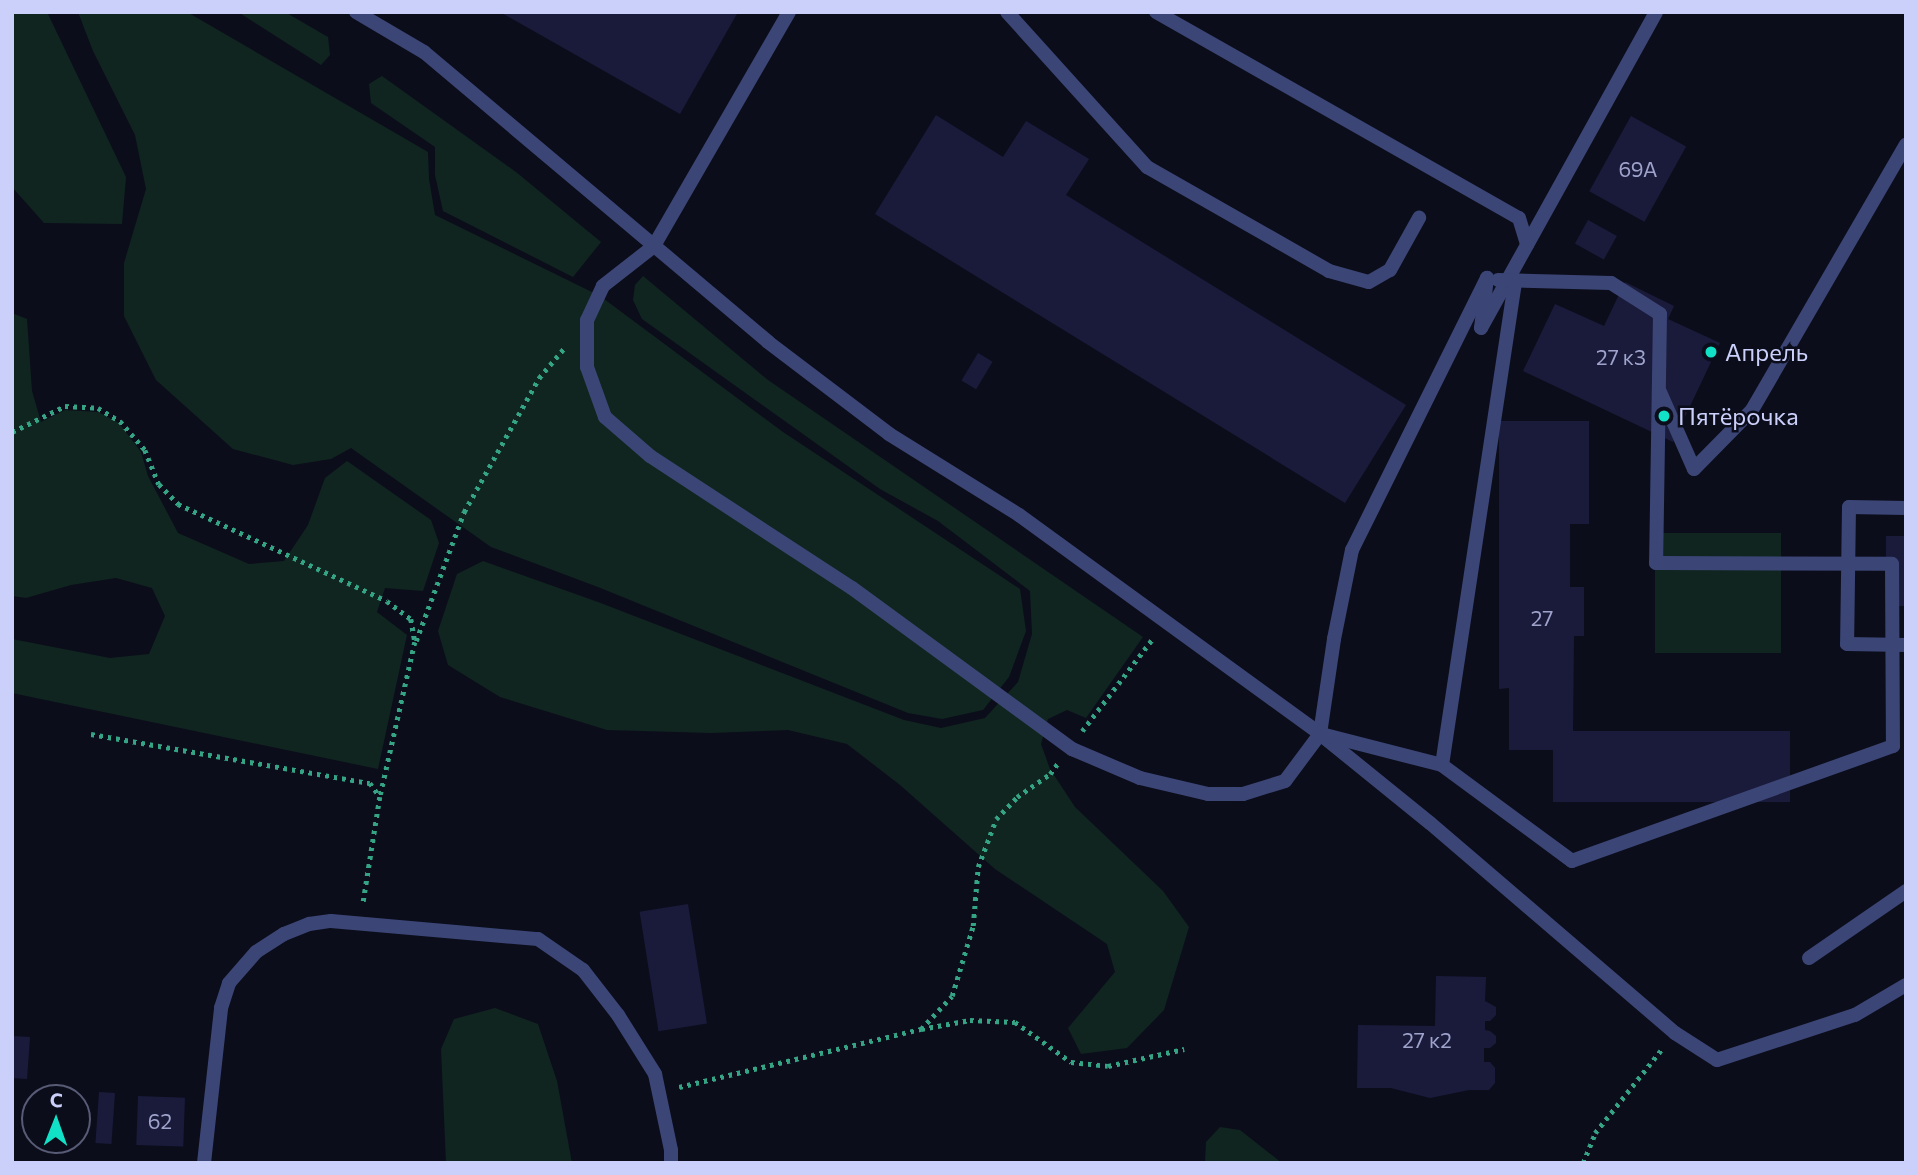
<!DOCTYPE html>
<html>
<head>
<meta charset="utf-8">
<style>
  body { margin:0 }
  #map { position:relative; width:1918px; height:1175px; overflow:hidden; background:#0c0d1b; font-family:Commissioner,sans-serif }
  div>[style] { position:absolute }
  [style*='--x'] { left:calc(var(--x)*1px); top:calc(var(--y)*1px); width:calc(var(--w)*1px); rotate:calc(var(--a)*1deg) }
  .green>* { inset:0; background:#10251f; transform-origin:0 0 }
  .building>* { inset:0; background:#1a1b3b; transform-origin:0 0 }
  .path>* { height:4.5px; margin-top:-2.25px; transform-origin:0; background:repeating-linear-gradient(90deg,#35a485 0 3.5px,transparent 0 8.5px) }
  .lane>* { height:14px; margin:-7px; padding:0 7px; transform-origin:7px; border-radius:7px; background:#3b4677 }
  .dots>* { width:19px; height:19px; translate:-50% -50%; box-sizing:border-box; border:4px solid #0c0d1b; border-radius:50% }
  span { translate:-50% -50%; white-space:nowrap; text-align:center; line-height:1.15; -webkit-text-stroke:5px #0c0d1b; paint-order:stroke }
  .number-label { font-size:21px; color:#9fa3cb }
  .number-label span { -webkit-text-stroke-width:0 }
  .poi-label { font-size:24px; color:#cbd0fb }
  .left { translate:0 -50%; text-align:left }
  .frame { position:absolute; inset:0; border:14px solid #cbd0fb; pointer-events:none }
  .north { position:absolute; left:21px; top:1084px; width:70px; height:70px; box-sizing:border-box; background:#0c0d1b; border:2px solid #585b75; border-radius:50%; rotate:1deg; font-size:19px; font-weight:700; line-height:28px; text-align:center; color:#cbd0fb }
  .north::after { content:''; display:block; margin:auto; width:24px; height:32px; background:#11e1c7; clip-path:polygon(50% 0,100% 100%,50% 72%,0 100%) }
</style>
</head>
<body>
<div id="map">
  <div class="green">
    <i style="clip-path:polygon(12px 12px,47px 12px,126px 177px,122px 224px,44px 223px,12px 187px)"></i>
    <i style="clip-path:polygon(78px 12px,187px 12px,428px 152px,429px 179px,435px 215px,600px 296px,783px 432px,1020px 589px,1026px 631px,1009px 677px,983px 710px,942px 719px,908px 713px,598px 587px,491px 547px,351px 448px,331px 459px,293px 465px,233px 449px,156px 380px,124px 316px,124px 263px,146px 189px,135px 135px,93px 51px)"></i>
    <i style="clip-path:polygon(238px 12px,285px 12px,328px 37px,330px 55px,321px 65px)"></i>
    <i style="clip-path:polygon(382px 76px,516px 172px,601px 242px,573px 277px,443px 211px,435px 175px,435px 147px,371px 103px,369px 84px)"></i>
    <i style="clip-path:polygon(643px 276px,768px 380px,1143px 637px,1086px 718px,1067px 710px,1048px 719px,1041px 744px,1050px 769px,1075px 807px,1163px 891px,1189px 927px,1164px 1010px,1127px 1048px,1081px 1054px,1068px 1028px,1115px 972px,1107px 944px,995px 869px,900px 785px,847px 744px,788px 730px,711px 733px,607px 730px,500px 697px,448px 665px,438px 631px,457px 574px,483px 561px,598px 602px,904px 720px,941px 728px,985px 718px,1018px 682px,1032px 634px,1030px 591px,938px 521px,880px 489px,642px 319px,633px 300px,635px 285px)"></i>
    <i style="clip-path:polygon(12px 313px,27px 319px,32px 391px,41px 422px,65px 410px,98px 412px,119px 423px,141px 452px,148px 476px,178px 533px,249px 564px,284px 561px,308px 525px,325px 478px,347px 461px,431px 520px,439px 543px,423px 591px,385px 588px,377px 612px,407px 635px,378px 769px,12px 693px,12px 639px,110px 658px,149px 654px,165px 616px,152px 588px,116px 578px,71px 585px,26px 598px,12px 596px)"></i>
    <i style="left:1655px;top:533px;width:126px;height:120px"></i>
    <i style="clip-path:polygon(495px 1008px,538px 1024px,557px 1081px,572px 1163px,446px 1163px,441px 1049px,454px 1019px)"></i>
    <i style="clip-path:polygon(1220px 1127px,1240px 1130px,1282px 1163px,1205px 1163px,1206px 1142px)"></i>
  </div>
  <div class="building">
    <i style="clip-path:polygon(500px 12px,738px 12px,680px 114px)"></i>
    <i style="clip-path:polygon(936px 115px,1003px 157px,1026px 121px,1089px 159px,1066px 195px,1406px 405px,1345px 503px,875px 214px)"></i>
    <i style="left:1631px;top:116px;width:63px;height:86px;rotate:29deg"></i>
    <i style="left:1588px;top:220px;width:33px;height:27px;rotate:29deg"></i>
    <i style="clip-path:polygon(1625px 282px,1674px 306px,1668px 319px,1720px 343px,1673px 442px,1523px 371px,1555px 304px,1604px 326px)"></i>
    <i style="left:978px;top:353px;width:17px;height:32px;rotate:31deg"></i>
    <i style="clip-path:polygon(1499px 421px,1589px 421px,1589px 524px,1570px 524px,1570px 587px,1584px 587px,1584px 636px,1574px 636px,1573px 731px,1790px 731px,1790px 802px,1553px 802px,1553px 750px,1509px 750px,1509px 688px,1499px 689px)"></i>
    <i style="left:1886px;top:536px;width:20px;height:70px"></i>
    <i style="left:688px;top:904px;width:121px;height:49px;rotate:81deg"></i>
    <i style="clip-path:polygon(1436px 976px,1486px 977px,1485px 1001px,1496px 1007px,1496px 1015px,1490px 1021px,1485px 1021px,1485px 1030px,1490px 1031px,1496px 1036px,1496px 1043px,1490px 1048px,1484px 1048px,1484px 1062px,1490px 1062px,1495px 1068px,1495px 1083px,1489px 1090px,1469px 1090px,1430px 1098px,1391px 1088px,1357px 1088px,1358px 1025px,1435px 1026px)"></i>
    <i style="clip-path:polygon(12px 1036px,30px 1037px,27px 1079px,12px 1078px)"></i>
    <i style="left:99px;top:1092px;width:16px;height:51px;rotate:4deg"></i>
    <i style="left:138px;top:1096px;width:47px;height:49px;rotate:2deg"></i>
  </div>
  <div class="path">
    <i style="--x:12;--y:432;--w:59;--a:-26.1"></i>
    <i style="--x:65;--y:406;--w:33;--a:3"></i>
    <i style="--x:98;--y:408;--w:26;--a:31"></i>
    <i style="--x:120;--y:421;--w:38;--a:49"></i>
    <i style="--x:145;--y:450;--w:37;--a:68"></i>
    <i style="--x:159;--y:484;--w:28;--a:46"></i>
    <i style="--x:178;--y:504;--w:230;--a:24.9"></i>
    <i style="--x:387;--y:601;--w:30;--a:37"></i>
    <i style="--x:411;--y:619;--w:23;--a:80"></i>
    <i style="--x:415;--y:642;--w:159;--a:102.7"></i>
    <i style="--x:416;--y:641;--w:138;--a:-69.6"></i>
    <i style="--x:464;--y:512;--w:154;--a:-60.8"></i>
    <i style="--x:539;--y:378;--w:39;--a:-50"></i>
    <i style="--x:1082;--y:731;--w:117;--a:-52.6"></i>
    <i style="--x:91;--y:734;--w:283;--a:10"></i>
    <i style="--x:370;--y:783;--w:17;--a:54"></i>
    <i style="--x:380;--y:797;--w:108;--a:99"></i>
    <i style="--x:921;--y:1029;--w:45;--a:-46.8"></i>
    <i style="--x:952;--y:996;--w:73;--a:-73.3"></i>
    <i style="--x:973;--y:926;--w:59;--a:-85.2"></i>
    <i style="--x:978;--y:867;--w:51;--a:-69.4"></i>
    <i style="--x:996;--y:819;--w:30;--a:-46"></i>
    <i style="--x:1017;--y:797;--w:40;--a:-34.9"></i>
    <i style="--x:1050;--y:774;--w:14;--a:-54"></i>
    <i style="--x:679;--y:1087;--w:249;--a:-13.5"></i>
    <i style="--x:921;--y:1029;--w:50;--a:-10.4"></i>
    <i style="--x:970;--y:1020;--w:45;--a:2.5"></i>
    <i style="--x:1015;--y:1022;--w:69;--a:35.5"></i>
    <i style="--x:1071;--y:1062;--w:37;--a:6"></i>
    <i style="--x:1108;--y:1066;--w:78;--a:-12.6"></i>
    <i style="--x:1583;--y:1163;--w:32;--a:-68"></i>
    <i style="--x:1595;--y:1133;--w:106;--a:-51.5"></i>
  </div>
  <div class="lane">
    <i style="--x:356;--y:12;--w:79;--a:30.5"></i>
    <i style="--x:424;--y:52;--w:450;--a:40.1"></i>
    <i style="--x:768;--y:342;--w:152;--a:37.2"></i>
    <i style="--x:889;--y:434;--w:153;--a:31.9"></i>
    <i style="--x:1019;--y:515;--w:372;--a:36"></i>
    <i style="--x:1320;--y:734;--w:141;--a:39"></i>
    <i style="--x:1430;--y:823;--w:323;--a:40.6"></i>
    <i style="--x:1675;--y:1033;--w:50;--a:32.7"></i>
    <i style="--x:1717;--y:1060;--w:145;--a:-18.1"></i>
    <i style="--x:1855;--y:1015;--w:59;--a:-30.5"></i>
    <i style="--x:789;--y:12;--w:270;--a:120"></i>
    <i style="--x:654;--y:246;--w:65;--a:141.9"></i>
    <i style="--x:603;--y:286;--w:38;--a:115"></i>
    <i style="--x:587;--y:320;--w:47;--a:90"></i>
    <i style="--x:587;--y:367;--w:53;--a:70.2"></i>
    <i style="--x:605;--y:417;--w:60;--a:40.9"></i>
    <i style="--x:650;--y:456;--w:241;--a:33.2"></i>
    <i style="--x:852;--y:588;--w:273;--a:36.2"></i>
    <i style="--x:1072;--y:749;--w:74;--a:23.1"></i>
    <i style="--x:1140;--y:778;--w:70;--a:13.2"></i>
    <i style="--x:1208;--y:794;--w:35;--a:0"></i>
    <i style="--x:1243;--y:794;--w:44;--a:-17.2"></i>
    <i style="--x:1285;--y:781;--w:59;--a:-53.3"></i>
    <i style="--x:1320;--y:734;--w:96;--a:-81.6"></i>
    <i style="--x:1334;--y:639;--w:91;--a:-78.6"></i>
    <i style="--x:1352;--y:550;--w:304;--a:-63.6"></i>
    <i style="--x:1487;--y:278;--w:50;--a:96.8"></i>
    <i style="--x:1481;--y:328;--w:361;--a:-61"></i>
    <i style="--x:1007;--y:12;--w:209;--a:47.9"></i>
    <i style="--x:1147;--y:167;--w:210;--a:29.7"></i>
    <i style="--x:1329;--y:271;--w:41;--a:15.4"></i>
    <i style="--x:1369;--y:282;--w:24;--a:-30"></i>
    <i style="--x:1390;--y:270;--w:60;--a:-60.9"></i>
    <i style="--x:1156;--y:12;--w:417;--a:29.6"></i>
    <i style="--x:1519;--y:218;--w:28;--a:73"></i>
    <i style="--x:1498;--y:280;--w:113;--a:1.5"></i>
    <i style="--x:1611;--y:283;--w:58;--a:32.3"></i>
    <i style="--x:1660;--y:314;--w:249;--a:90.9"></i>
    <i style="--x:1656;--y:563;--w:236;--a:0.2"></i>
    <i style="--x:1892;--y:564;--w:182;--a:89.7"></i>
    <i style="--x:1893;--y:746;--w:341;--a:160.3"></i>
    <i style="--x:1572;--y:861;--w:162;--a:-143.6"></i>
    <i style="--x:1442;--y:765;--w:488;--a:-81.4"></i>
    <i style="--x:1660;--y:392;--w:84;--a:66.2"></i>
    <i style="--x:1694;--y:469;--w:83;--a:-45.5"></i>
    <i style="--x:1752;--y:410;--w:307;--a:-59.9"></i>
    <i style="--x:1906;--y:508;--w:57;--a:-179"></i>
    <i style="--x:1849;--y:507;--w:137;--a:90.8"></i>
    <i style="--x:1847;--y:644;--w:59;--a:1"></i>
    <i style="--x:1325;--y:735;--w:121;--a:14.4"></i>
    <i style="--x:1809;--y:958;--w:118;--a:-34.6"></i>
    <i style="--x:204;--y:1163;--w:156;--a:-83.7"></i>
    <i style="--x:221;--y:1008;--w:26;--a:-72"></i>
    <i style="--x:229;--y:983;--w:41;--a:-48.9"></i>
    <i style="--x:256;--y:952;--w:33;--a:-33"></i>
    <i style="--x:284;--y:934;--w:27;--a:-22"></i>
    <i style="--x:309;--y:924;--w:22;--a:-8"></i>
    <i style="--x:331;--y:921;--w:208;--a:5"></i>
    <i style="--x:538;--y:939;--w:55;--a:34.6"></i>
    <i style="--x:583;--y:970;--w:57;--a:52.1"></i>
    <i style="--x:618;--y:1015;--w:70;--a:57.9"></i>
    <i style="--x:655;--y:1074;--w:78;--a:78.1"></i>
    <i style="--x:671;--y:1150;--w:13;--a:90"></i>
  </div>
  <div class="dots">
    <i style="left:1711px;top:352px;background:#11e1c7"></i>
    <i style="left:1664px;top:416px;background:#11e1c7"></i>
  </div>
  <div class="number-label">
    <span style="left:1638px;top:169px">69А</span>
    <span style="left:1621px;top:357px">27 к3</span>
    <span style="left:1542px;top:618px">27</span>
    <span style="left:1427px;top:1040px">27 к2</span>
    <span style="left:160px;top:1121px">62</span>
  </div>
  <div class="poi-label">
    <span class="left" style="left:1725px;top:352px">Апрель</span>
    <span class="left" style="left:1678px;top:416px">Пятёрочка</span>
  </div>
  <div class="frame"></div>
  <div class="north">С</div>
</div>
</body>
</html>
